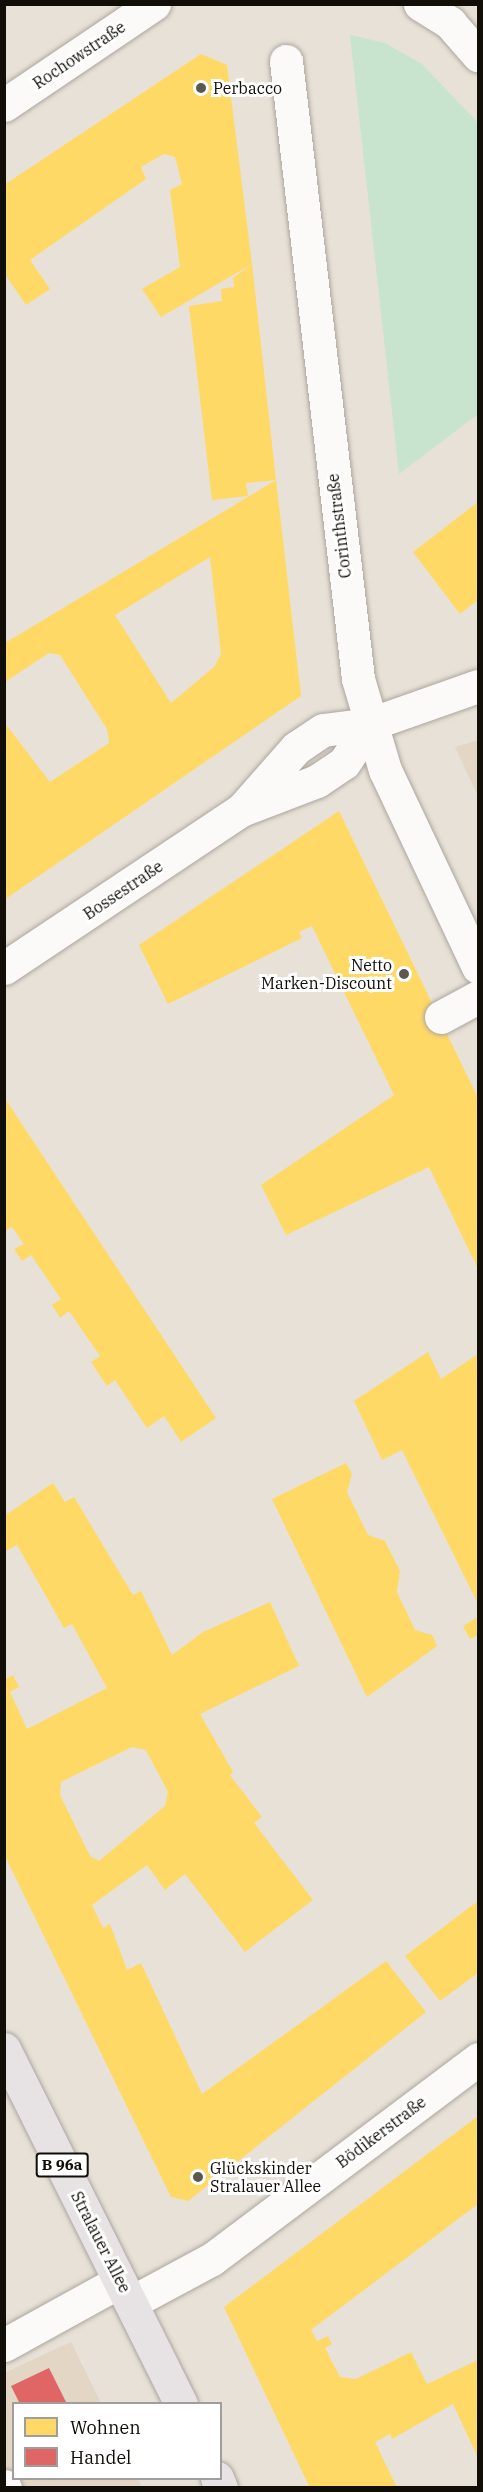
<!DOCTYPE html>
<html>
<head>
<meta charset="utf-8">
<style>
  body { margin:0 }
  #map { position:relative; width:483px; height:2492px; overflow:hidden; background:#e8e1d7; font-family:"IBM Plex Serif",serif }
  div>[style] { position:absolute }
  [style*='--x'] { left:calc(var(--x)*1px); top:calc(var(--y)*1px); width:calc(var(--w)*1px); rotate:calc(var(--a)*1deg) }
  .built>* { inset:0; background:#e3d6c5 }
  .green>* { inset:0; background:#c8e3ce }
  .homes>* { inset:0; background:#ffd966 }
  .shops>* { inset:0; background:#e06666 }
  .roads { filter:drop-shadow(0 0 2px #aca69f) drop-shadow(0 0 2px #aca69f) }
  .minor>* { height:33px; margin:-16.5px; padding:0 16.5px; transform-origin:16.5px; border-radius:16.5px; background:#fcfaf9 }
  .major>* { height:33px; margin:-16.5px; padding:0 16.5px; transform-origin:16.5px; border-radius:16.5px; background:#e7e3e5 }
  .dots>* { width:16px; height:16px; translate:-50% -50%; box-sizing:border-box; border:3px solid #fff; border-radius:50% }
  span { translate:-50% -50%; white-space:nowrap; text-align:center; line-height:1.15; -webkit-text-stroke:6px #fff; paint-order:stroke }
  .shield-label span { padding:2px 4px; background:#fff; border:2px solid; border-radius:4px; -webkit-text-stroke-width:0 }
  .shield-label { font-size:15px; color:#110d07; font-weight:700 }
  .street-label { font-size:16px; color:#110d07 }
  .poi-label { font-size:16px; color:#110d07 }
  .left { translate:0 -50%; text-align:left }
  .right { translate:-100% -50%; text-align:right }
  .frame { position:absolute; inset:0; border:6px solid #110d07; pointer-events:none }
  .legend { position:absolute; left:12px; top:2402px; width:210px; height:78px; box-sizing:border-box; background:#fff; border:2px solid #a09e9c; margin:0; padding:8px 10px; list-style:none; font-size:18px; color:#110d07 }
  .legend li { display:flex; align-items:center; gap:12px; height:30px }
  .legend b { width:30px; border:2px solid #a09e9c }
</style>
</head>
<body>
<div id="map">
  <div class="built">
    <i style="clip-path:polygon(478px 740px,478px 796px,455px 747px)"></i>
    <i style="clip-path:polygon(71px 2342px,101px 2403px,14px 2404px,14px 2478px,138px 2479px,142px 2487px,5px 2487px,4px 2373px)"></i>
  </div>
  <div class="green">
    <i style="clip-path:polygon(350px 35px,385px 43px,422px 64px,478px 123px,478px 414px,399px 474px)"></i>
  </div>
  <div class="homes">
    <i style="clip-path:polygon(201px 54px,227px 65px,252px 264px,276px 480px,246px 483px,248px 496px,212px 500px,189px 306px,222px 301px,221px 289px,234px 287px,233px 278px,252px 264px,161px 317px,142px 289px,180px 267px,170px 190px,182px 184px,175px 157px,164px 154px,141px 167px,146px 179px,30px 260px,50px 289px,26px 305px,4px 273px,4px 185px)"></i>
    <i style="clip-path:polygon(evenodd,276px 480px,301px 696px,4px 900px,4px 722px,50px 782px,109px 743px,107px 729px,60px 655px,49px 653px,5px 682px,5px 643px,276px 480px,210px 557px,221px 654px,214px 667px,171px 703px,115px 615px,210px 557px)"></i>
    <i style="clip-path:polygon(478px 502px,478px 600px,460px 614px,413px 552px)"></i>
    <i style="clip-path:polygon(339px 811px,478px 1098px,478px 1269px,429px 1167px,286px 1235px,261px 1185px,394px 1095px,312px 926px,299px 932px,302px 938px,168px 1004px,139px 945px)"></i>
    <i style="clip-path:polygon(4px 1097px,216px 1418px,181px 1442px,164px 1416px,147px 1428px,115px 1380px,107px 1386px,91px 1362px,100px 1356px,69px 1311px,60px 1318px,52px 1305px,61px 1299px,31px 1255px,22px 1261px,14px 1249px,24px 1244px,12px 1227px,4px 1231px)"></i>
    <i style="clip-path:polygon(428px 1352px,441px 1379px,478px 1354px,478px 1604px,402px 1450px,382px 1460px,354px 1401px)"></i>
    <i style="clip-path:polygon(346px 1463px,352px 1474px,347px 1492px,368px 1535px,385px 1541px,400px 1571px,397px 1592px,415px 1630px,432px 1635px,437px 1646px,367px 1697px,272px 1499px)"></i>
    <i style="clip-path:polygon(evenodd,53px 1483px,65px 1502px,74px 1497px,133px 1595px,141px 1591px,172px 1655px,203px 1632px,270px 1602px,299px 1666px,200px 1714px,233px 1772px,230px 1775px,262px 1817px,254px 1823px,313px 1900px,245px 1952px,185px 1874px,165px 1890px,147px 1865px,92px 1905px,103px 1928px,110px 1924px,127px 1970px,141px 1963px,202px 2094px,386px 1961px,426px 2012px,188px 2201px,171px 2197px,4px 1854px,4px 1680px,13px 1675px,19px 1687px,10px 1692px,27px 1729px,107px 1688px,72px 1624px,64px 1628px,17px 1545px,4px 1552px,4px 1516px,53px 1483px,132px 1747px,146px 1750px,168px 1792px,165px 1806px,99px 1861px,90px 1856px,60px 1795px,61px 1782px,132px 1747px)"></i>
    <i style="clip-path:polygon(478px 1617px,478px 1635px,470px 1639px,463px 1626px)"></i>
    <i style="clip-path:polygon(478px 1901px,478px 1973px,440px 2001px,405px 1956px)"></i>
    <i style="clip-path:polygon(478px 2116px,478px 2204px,311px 2330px,317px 2341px,328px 2336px,332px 2344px,325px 2348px,340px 2377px,356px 2379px,411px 2352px,427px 2384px,478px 2360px,478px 2458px,453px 2404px,392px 2439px,390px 2434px,375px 2442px,397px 2488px,310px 2488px,224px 2307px)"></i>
  </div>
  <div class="shops">
    <i style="clip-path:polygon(49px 2368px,67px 2404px,20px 2404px,11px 2386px)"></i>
  </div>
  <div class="roads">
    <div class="minor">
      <i style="--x:420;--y:4;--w:36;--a:32"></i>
      <i style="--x:450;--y:23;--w:43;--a:48.8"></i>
      <i style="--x:286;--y:61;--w:622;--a:83.35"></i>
      <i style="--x:358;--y:679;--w:95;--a:73.5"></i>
      <i style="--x:385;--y:770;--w:218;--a:64.7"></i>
      <i style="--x:4;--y:105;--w:181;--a:-34"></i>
      <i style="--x:244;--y:807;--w:79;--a:-48.6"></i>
      <i style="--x:296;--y:748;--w:32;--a:-34"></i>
      <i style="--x:323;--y:730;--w:47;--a:-7.3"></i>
      <i style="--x:370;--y:724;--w:114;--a:-19.4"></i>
      <i style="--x:4;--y:968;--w:285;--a:-33.7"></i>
      <i style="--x:241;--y:810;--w:81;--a:-20.9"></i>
      <i style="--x:317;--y:781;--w:32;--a:-34"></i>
      <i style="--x:344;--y:763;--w:47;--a:-56.3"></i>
      <i style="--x:441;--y:1017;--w:42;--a:-28.4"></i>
      <i style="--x:132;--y:2302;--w:91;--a:-28.3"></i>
      <i style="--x:212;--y:2259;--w:333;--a:-36.9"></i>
      <i style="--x:4;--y:2345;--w:132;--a:-28.9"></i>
      <i style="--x:4;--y:2486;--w:2;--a:63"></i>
    </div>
    <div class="major">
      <i style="--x:4;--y:2049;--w:397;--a:63.5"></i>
      <i style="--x:217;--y:2478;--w:11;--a:68"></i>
    </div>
  </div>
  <div class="dots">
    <i style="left:201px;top:88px;background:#5c5750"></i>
    <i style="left:404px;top:974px;background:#5c5750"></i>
    <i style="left:198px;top:2177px;background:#5c5750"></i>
  </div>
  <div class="shield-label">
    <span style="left:62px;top:2165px">B 96a</span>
  </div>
  <div class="street-label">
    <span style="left:79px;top:55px;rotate:-34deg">Rochowstraße</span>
    <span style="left:339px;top:526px;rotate:-97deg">Corinthstraße</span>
    <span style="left:123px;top:890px;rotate:-34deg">Bossestraße</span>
    <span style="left:381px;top:2132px;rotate:-37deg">Bödikerstraße</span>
    <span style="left:101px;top:2242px;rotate:63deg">Stralauer Allee</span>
  </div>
  <div class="poi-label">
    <span class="left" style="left:213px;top:88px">Perbacco</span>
    <span class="right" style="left:392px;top:974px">Netto<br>Marken-Discount</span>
    <span class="left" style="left:210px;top:2177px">Glückskinder<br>Stralauer Allee</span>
  </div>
  <div class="frame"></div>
  <ul class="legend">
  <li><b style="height:16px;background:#ffd966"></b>Wohnen</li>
  <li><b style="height:16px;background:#e06666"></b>Handel</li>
  </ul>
</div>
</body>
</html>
